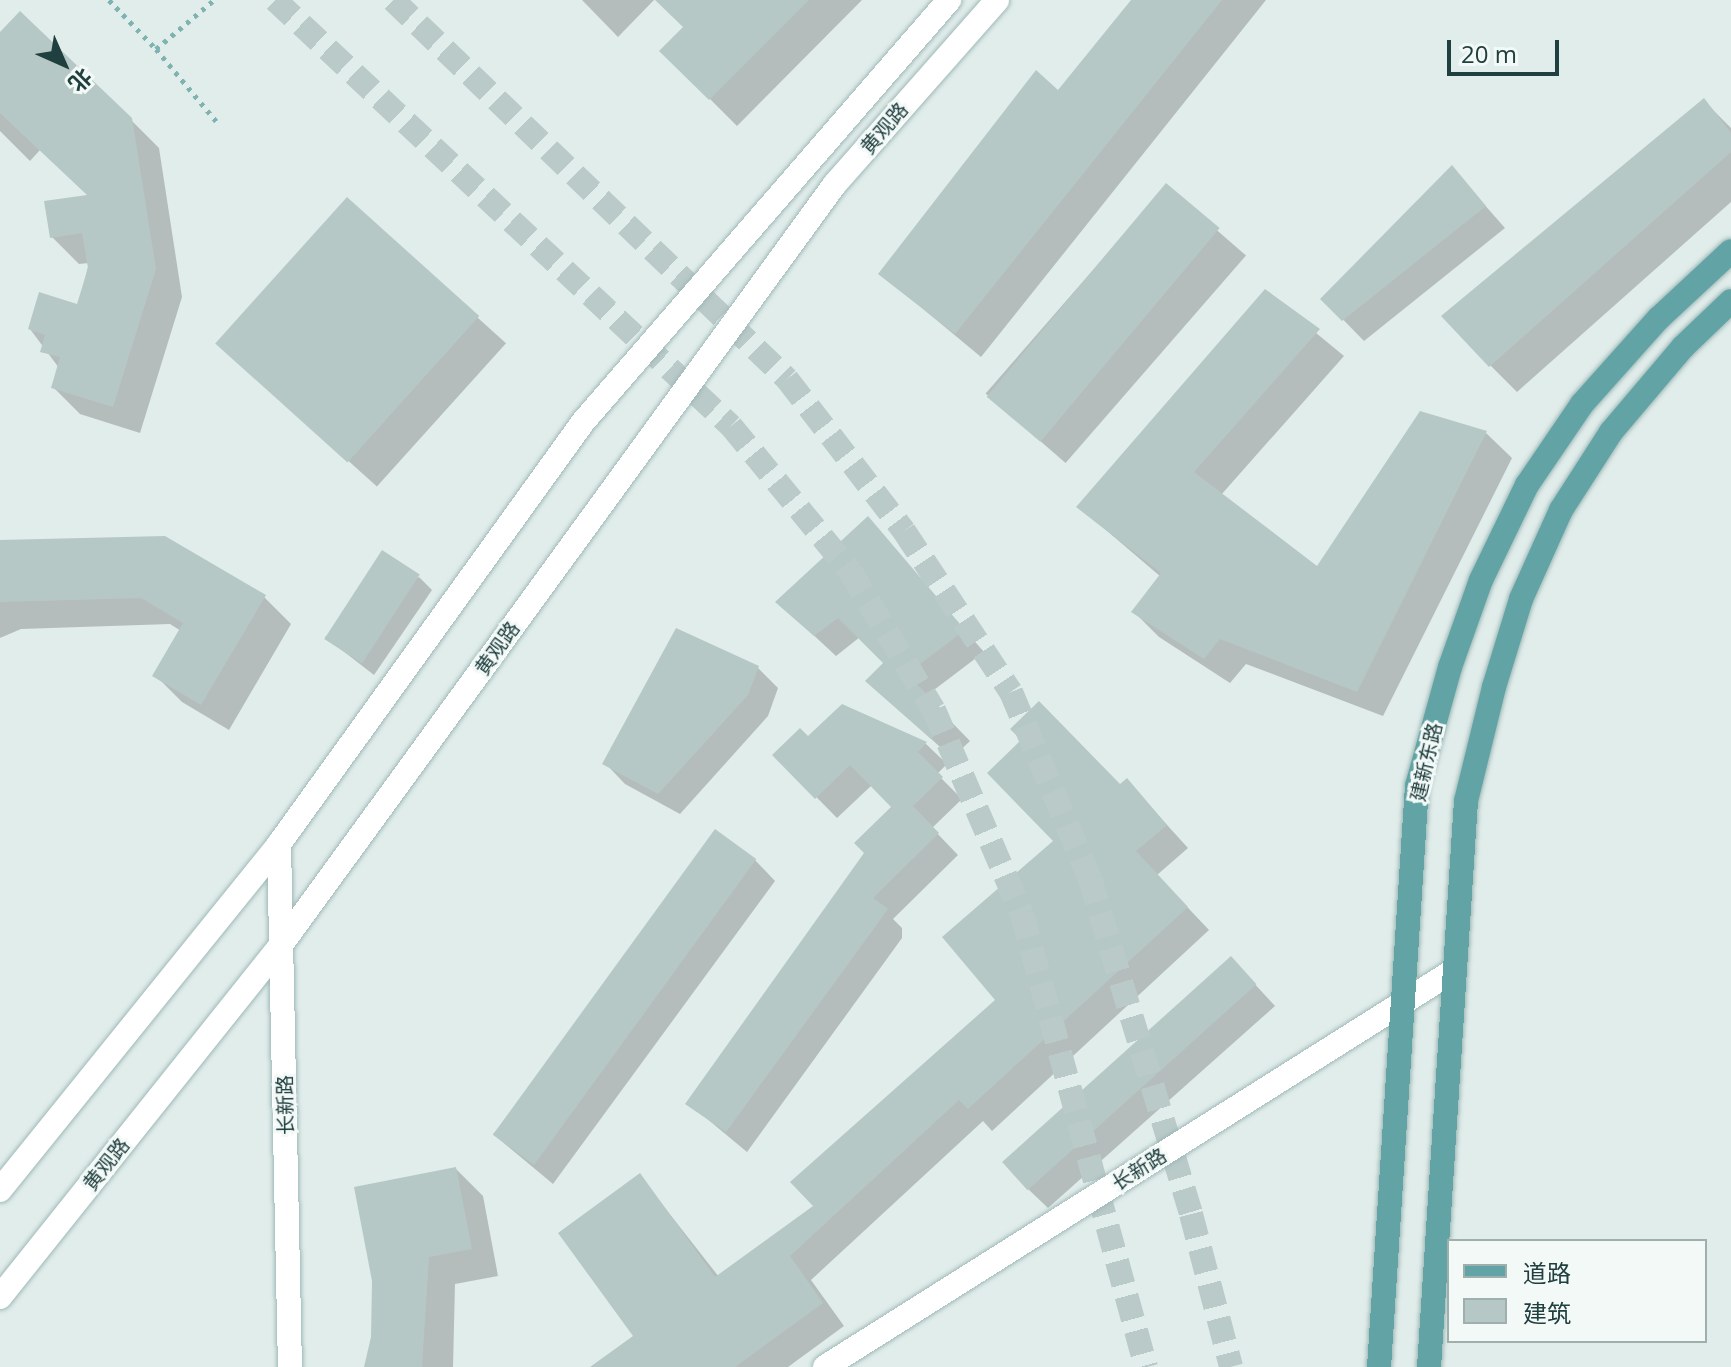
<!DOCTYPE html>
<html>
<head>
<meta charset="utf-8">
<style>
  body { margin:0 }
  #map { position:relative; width:1731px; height:1367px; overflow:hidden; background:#e1edeb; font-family:"Open Sans","Noto Sans SC",sans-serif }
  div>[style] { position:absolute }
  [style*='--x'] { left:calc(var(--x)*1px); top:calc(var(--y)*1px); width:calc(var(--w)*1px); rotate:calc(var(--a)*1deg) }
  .shadow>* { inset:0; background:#0003; transform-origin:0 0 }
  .building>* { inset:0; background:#b6c8c5; transform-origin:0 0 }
  .secondary-tunnel>* { height:24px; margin-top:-12px; transform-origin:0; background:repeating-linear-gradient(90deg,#bacac9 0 24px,transparent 0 36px) }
  .path>* { height:5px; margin-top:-2.5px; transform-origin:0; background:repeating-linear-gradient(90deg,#7fb3b1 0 4px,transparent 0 10px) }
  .roads { filter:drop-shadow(0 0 2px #9eb9b7) drop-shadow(0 0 2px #9eb9b7) }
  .secondary>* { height:24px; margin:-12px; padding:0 12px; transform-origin:12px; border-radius:12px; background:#fff }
  .primary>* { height:24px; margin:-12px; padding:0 12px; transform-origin:12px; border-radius:12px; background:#62a4a6 }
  span { translate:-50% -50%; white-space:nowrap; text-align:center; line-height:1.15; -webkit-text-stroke:6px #f2f9f7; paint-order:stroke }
  .street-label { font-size:20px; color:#203f3f }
  .legend { position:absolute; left:1447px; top:1239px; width:260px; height:104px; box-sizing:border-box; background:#f2f9f7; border:2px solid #9eafad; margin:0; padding:10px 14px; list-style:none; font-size:24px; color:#203f3f }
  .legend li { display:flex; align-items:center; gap:16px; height:40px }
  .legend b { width:40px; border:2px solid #9eafad }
  .north { position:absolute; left:24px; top:24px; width:80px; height:80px; -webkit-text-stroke:6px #f2f9f7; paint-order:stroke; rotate:135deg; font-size:22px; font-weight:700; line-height:32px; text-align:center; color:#203f3f }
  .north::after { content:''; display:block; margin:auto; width:28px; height:36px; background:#203f3f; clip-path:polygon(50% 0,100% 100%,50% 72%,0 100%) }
  .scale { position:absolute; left:1447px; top:40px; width:112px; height:36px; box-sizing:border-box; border:4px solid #203f3f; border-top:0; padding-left:10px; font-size:24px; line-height:28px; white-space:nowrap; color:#203f3f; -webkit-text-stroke:6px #f2f9f7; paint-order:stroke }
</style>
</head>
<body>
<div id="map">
  <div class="shadow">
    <i style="clip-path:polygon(582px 0,654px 0,618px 37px)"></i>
    <i style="clip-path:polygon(658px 0,862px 0,737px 126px,662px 51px,685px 28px)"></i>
    <i style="clip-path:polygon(1134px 0,1266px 0,981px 357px,881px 274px,1058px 93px)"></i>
    <i style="clip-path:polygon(0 32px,131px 120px,159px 148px,182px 297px,140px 433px,80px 414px,53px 387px,59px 368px,30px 329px,78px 306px,89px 263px,79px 264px,52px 237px,90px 197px,40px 150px,30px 161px,0 131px)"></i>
    <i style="clip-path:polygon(1704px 101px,1731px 128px,1731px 202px,1517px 392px,1490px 365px)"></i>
    <i style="clip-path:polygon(1452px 168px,1505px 228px,1364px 341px,1323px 299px)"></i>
    <i style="left:1166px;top:186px;width:106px;height:275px;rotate:41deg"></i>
    <i style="left:347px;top:200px;width:214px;height:193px;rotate:42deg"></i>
    <i style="clip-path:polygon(1265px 291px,1344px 356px,1221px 495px,1318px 569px,1486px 433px,1512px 458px,1383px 716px,1246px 664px,1230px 683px,1159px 637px,1134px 612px,1161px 577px,1079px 507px)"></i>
    <i style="clip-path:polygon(868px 519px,984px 652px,926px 696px,970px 741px,952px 758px,868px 681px,886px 663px,860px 637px,836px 656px,778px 602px)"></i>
    <i style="clip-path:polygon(0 542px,264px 597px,291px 624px,229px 730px,182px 702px,155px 675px,181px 631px,170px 624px,21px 629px,0 638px)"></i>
    <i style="clip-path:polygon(419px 577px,432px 590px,374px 675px,325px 637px)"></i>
    <i style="clip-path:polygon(757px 667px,778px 688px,768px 716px,680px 814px,625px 784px,605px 763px)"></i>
    <i style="clip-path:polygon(842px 706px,926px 744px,947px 764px,937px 774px,962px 799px,932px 828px,958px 855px,893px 919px,902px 928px,902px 938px,747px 1152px,688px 1103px,867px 853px,894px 807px,872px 785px,837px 818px,775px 755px,808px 739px)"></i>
    <i style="clip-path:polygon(1127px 781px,1188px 848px,1157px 875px,1209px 930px,992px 1131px,983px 1121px,811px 1280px,844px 1326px,788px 1367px,594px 1367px,636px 1337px,640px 1176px,719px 1277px,816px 1207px,998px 1000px)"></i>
    <i style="clip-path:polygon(755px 860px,775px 881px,553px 1184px,493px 1134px)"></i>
    <i style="clip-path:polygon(1251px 980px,1275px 1006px,1048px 1208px,1027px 1188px)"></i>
    <i style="clip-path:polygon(456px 1169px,483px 1196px,498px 1276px,455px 1284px,453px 1367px,366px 1367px,373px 1338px)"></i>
  </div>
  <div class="building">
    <i style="clip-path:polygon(655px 0,809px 0,709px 100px,659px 51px,683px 27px)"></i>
    <i style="clip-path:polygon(1131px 0,1222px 0,955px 334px,878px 274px,1036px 70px,1058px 90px)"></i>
    <i style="clip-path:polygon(20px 11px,132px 118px,156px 269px,113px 407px,51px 388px,60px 357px,40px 352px,45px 335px,28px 329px,39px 292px,77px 304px,88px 268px,82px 233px,50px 238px,44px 201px,87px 195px,0 113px,0 32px)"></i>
    <i style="clip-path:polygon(1704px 98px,1731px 133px,1731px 152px,1489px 367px,1441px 316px)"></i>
    <i style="clip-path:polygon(1452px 165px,1486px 206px,1342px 321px,1320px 299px)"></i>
    <i style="left:1166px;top:183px;width:70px;height:279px;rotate:40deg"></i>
    <i style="left:347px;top:197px;width:178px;height:197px;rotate:42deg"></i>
    <i style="clip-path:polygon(1265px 289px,1320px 329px,1194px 472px,1317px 566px,1420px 411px,1487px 431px,1357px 692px,1220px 639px,1204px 659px,1131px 612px,1161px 573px,1076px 507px)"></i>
    <i style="clip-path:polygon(868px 516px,965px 630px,907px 674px,951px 719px,931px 739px,865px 681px,883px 663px,838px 618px,814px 636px,775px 602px)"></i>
    <i style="clip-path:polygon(165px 536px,266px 595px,201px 705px,152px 676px,183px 623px,141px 598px,0 602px,0 540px)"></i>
    <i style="left:382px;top:550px;width:45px;height:106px;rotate:33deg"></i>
    <i style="clip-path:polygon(676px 628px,759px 666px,748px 695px,658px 794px,602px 764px)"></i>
    <i style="clip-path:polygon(1039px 701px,1120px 784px,1127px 778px,1167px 825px,1136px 851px,1188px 907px,968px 1109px,959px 1100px,790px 1256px,823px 1303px,735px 1367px,590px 1367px,633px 1336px,558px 1233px,640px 1173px,715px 1277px,813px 1206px,790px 1182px,995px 1000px,942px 937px,1053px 841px,987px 773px,1021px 740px,1010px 729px)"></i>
    <i style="clip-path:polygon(842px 704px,927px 742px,918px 752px,943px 777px,913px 806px,939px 833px,873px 898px,888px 909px,726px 1132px,685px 1104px,864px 853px,854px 843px,891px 807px,850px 765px,815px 799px,772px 755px,800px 728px,808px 736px)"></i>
    <i style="left:715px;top:829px;width:51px;height:378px;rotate:36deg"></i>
    <i style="left:1231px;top:956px;width:38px;height:308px;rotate:48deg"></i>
    <i style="clip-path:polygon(456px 1167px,472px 1249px,429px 1257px,422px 1367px,364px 1367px,371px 1337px,372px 1281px,354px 1187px)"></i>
  </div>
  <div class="secondary-tunnel">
    <i style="--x:275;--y:0;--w:624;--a:43.05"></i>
    <i style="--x:731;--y:426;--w:188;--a:50.6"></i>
    <i style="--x:850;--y:571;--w:162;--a:58.9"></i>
    <i style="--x:934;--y:710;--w:222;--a:66.7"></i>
    <i style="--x:1022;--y:914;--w:470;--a:74.7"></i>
    <i style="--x:393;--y:0;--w:547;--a:43.89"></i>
    <i style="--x:787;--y:379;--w:192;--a:52.4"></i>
    <i style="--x:904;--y:531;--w:193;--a:56.4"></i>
    <i style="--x:1011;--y:692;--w:203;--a:67.1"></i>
    <i style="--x:1090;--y:879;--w:350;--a:73.2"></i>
    <i style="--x:1191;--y:1214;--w:158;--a:75.3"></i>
  </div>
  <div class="path">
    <i style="--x:109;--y:0;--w:68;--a:46.2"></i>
    <i style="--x:156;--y:49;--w:76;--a:-40.2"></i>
    <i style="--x:156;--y:49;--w:94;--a:50.2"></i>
  </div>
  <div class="roads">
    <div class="secondary">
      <i style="--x:279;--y:844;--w:523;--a:88.8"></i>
      <i style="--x:0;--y:1190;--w:444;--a:-51.1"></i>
      <i style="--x:279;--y:844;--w:520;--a:-54.23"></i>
      <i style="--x:583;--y:422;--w:559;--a:-49.06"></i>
      <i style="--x:0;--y:1297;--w:450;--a:-51.4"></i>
      <i style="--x:281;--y:945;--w:941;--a:-53.95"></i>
      <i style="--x:835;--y:184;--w:245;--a:-48.6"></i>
      <i style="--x:825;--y:1367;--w:742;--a:-32.23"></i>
    </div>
    <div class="primary">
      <i style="--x:1379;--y:1367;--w:582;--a:-86.26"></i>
      <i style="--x:1417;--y:786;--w:123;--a:-74.5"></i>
      <i style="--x:1450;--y:667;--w:92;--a:-70.4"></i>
      <i style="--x:1481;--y:580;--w:106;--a:-64.2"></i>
      <i style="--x:1527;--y:485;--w:98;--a:-55.8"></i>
      <i style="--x:1582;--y:404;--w:115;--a:-48.2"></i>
      <i style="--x:1659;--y:318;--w:98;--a:-42.9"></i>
      <i style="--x:1429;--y:1367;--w:567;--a:-86.26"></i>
      <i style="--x:1466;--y:801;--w:117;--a:-76.2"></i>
      <i style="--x:1494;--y:687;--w:92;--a:-72.9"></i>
      <i style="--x:1521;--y:599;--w:98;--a:-65.8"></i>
      <i style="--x:1561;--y:510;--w:93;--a:-57.3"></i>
      <i style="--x:1611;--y:432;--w:111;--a:-49.7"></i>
      <i style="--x:1683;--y:347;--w:66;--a:-43.8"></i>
    </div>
  </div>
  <div class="street-label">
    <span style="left:884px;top:128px;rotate:-49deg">黄观路</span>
    <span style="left:497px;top:648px;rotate:-54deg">黄观路</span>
    <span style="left:1426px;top:762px;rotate:-77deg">建新东路</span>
    <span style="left:285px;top:1105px;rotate:-91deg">长新路</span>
    <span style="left:106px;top:1164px;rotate:-51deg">黄观路</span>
    <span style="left:1139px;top:1169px;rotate:-32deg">长新路</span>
  </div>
  <ul class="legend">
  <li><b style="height:10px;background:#62a4a6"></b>道路</li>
  <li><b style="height:22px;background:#b6c8c5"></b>建筑</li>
  </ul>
  <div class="north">北</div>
  <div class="scale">20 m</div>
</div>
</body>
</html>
